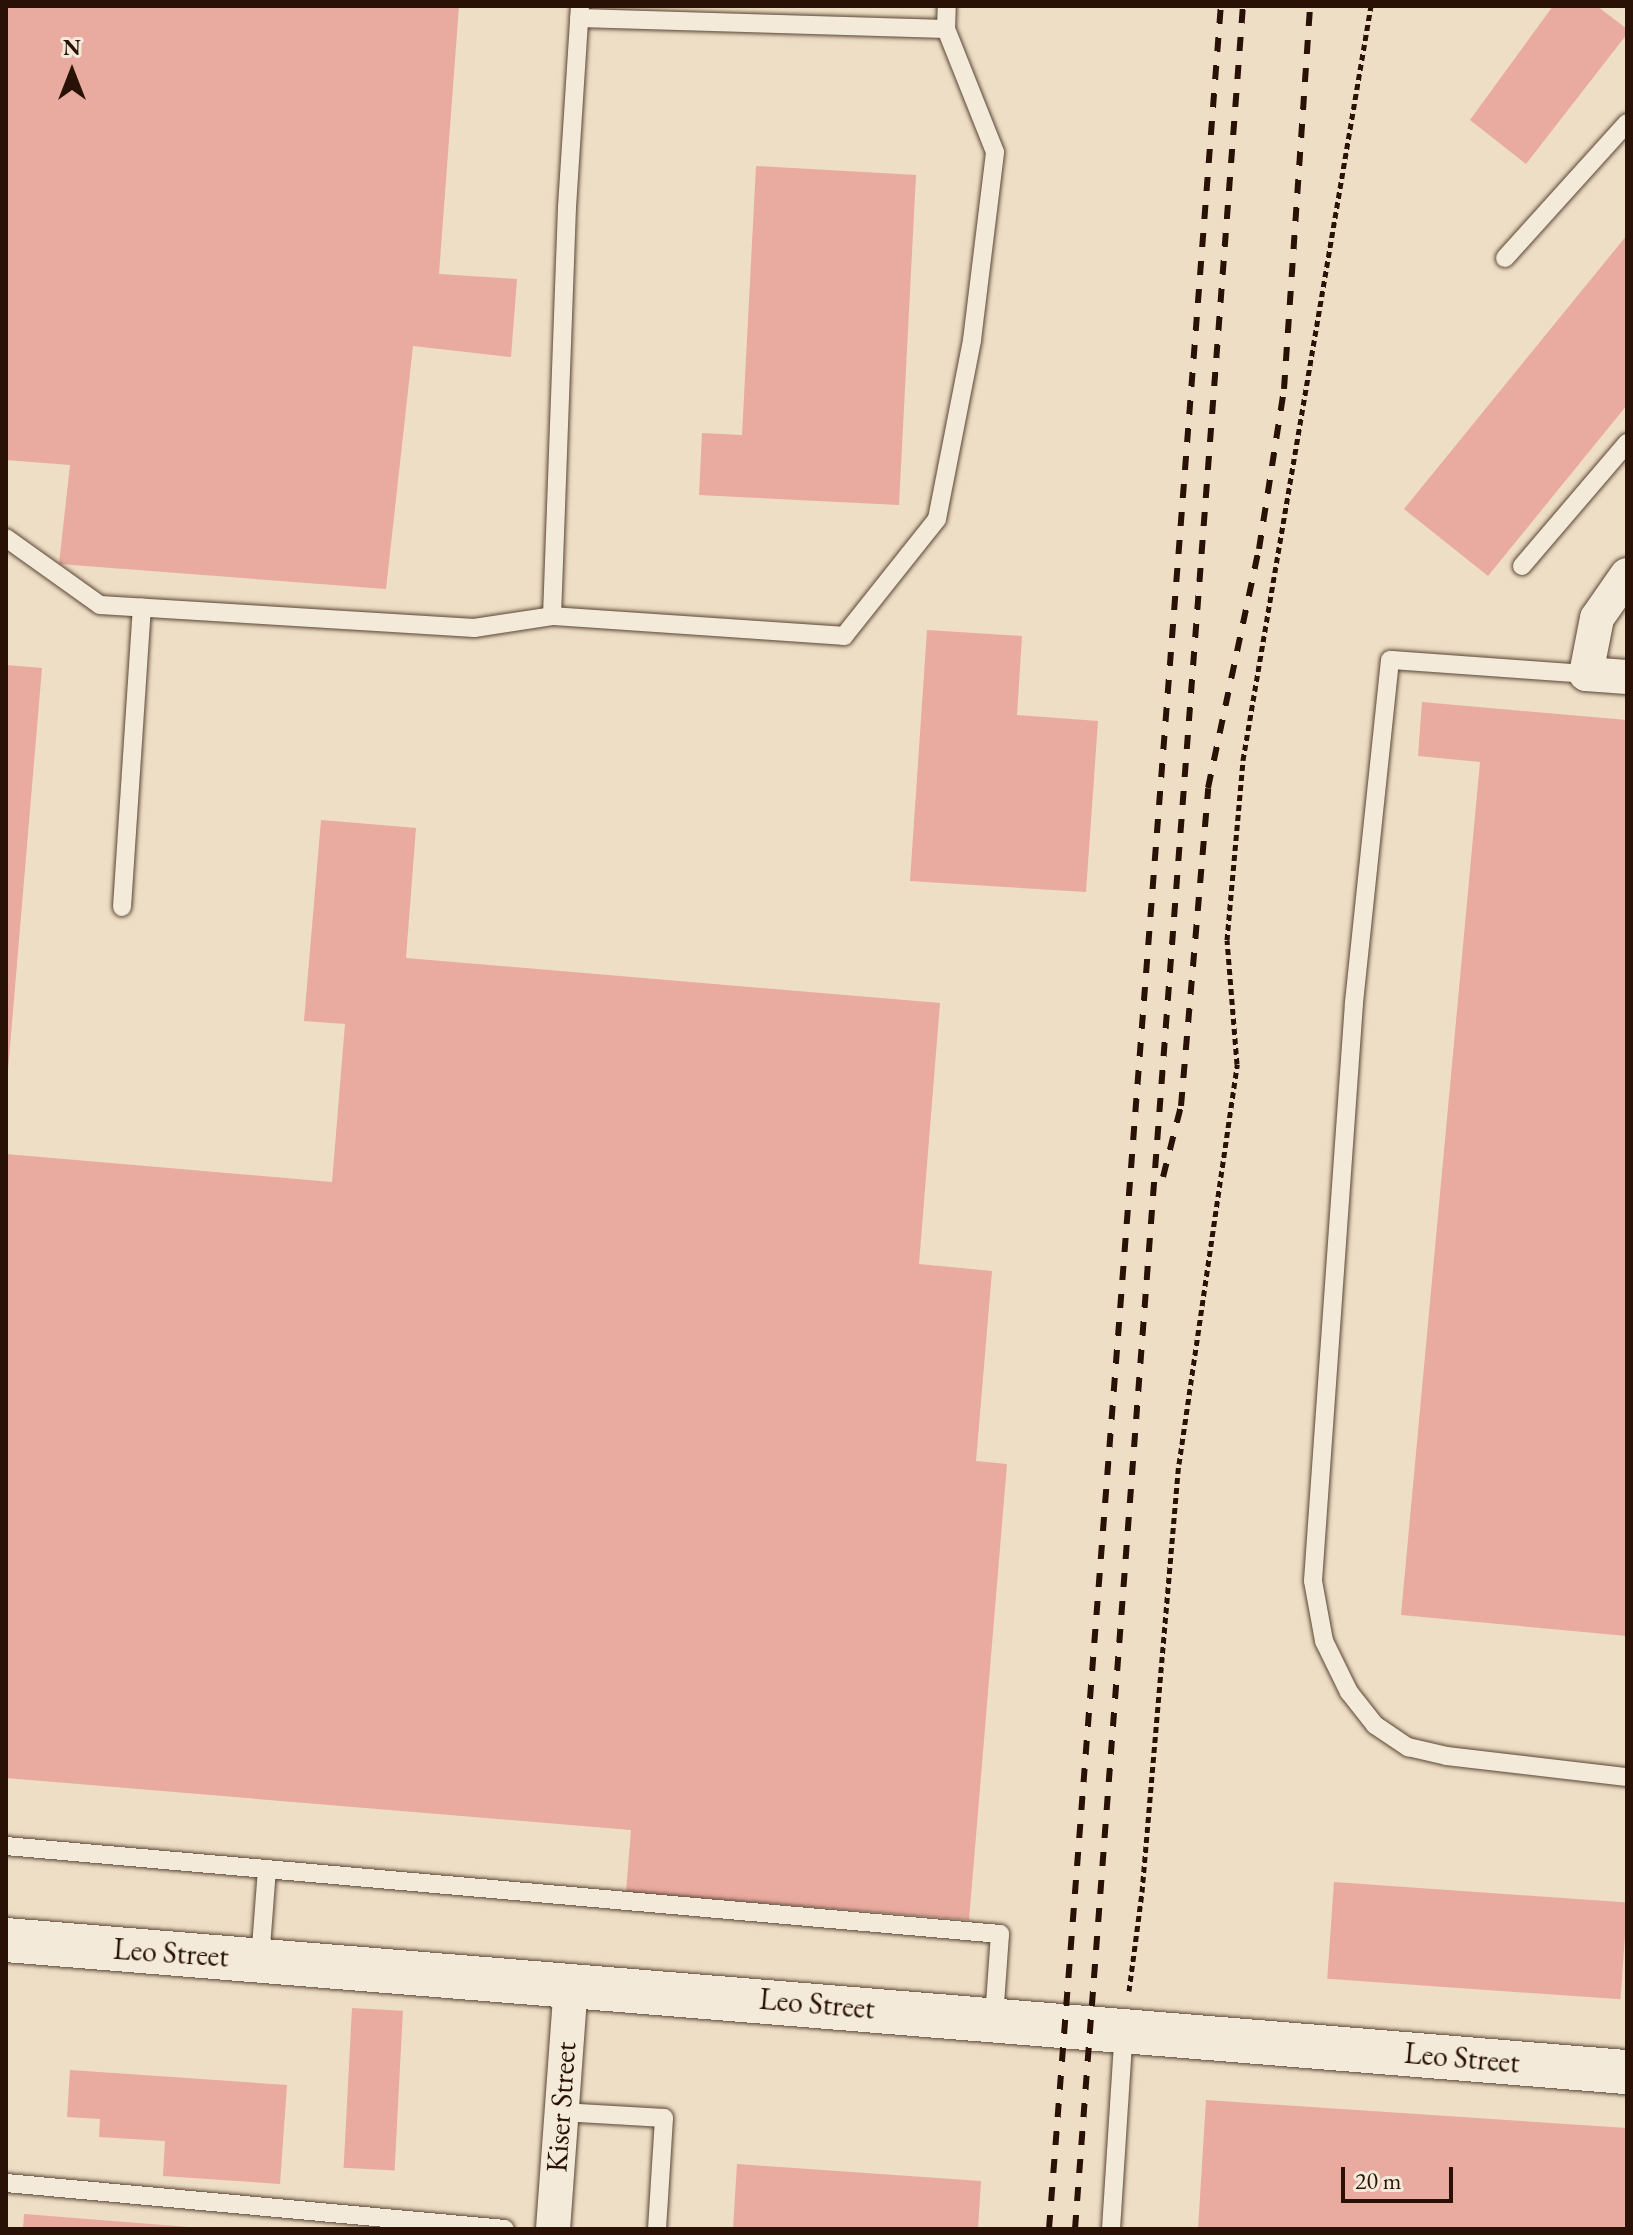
<!DOCTYPE html>
<html>
<head>
<meta charset="utf-8">
<style>
  body { margin:0 }
  #map { position:relative; width:1633px; height:2235px; overflow:hidden; background:#eedec5; font-family:"EB Garamond",serif }
  div>[style] { position:absolute }
  [style*='--x'] { left:calc(var(--x)*1px); top:calc(var(--y)*1px); width:calc(var(--w)*1px); rotate:calc(var(--a)*1deg) }
  .building>* { inset:0; background:#e9aa9f; transform-origin:0 0 }
  .path>* { height:5px; margin-top:-2.5px; transform-origin:0; background:repeating-linear-gradient(90deg,#291205 0 6px,transparent 0 10px) }
  .roads { filter:drop-shadow(0 0 2px #5a4535) drop-shadow(0 0 2px #5a4535) }
  .service>* { height:18px; margin:-9px; padding:0 9px; transform-origin:9px; border-radius:9px; background:#f4ead9 }
  .minor>* { height:34px; margin:-17px; padding:0 17px; transform-origin:17px; border-radius:17px; background:#f4ead9 }
  .tertiary>* { height:44px; margin:-22px; padding:0 22px; transform-origin:22px; border-radius:22px; background:#f4ead9 }
  .rail>* { height:6px; margin-top:-3px; transform-origin:0; background:repeating-linear-gradient(90deg,#291205 0 14px,transparent 0 28px) }
  span { translate:-50% -50%; white-space:nowrap; text-align:center; line-height:1.15; -webkit-text-stroke:6px #f4ead9; paint-order:stroke }
  .street-label { font-size:30px; color:#291205 }
  .frame { position:absolute; inset:0; border:8px solid #291205; pointer-events:none }
  .north { position:absolute; left:32px; top:32px; width:80px; height:80px; -webkit-text-stroke:6px #f4ead9; paint-order:stroke; rotate:0deg; font-size:22px; font-weight:700; line-height:32px; text-align:center; color:#291205 }
  .north::after { content:''; display:block; margin:auto; width:28px; height:36px; background:#291205; clip-path:polygon(50% 0,100% 100%,50% 72%,0 100%) }
  .scale { position:absolute; left:1341px; top:2167px; width:112px; height:36px; box-sizing:border-box; border:4px solid #291205; border-top:0; padding-left:10px; font-size:24px; line-height:28px; white-space:nowrap; color:#291205; -webkit-text-stroke:6px #f4ead9; paint-order:stroke }
</style>
</head>
<body>
<div id="map">
  <div class="building">
    <i style="clip-path:polygon(6px 6px,459px 6px,439px 274px,517px 279px,511px 357px,413px 346px,386px 589px,59px 564px,70px 465px,6px 460px)"></i>
    <i style="clip-path:polygon(1553px 6px,1597px 6px,1627px 29px,1627px 34px,1526px 164px,1470px 120px)"></i>
    <i style="clip-path:polygon(756px 166px,916px 175px,899px 505px,699px 495px,702px 433px,742px 435px)"></i>
    <i style="clip-path:polygon(1627px 235px,1627px 405px,1488px 576px,1404px 509px)"></i>
    <i style="clip-path:polygon(927px 630px,1022px 636px,1017px 715px,1098px 721px,1086px 892px,910px 881px)"></i>
    <i style="clip-path:polygon(6px 665px,42px 668px,8px 1070px,6px 1070px)"></i>
    <i style="clip-path:polygon(1422px 702px,1627px 720px,1627px 1636px,1401px 1615px,1480px 762px,1418px 756px)"></i>
    <i style="clip-path:polygon(321px 820px,416px 828px,406px 958px,940px 1003px,919px 1264px,992px 1271px,976px 1461px,1007px 1464px,969px 1920px,626px 1892px,631px 1830px,6px 1778px,6px 1154px,332px 1182px,345px 1024px,304px 1021px)"></i>
    <i style="left:1334px;top:1882px;width:294px;height:97px;rotate:4deg"></i>
    <i style="left:352px;top:2008px;width:51px;height:160px;rotate:3deg"></i>
    <i style="clip-path:polygon(70px 2070px,287px 2085px,280px 2184px,163px 2176px,165px 2141px,99px 2137px,100px 2119px,67px 2117px)"></i>
    <i style="clip-path:polygon(1206px 2100px,1627px 2128px,1627px 2229px,1198px 2229px)"></i>
    <i style="clip-path:polygon(737px 2164px,981px 2181px,978px 2229px,733px 2229px)"></i>
    <i style="clip-path:polygon(24px 2214px,189px 2227px,189px 2229px,23px 2229px)"></i>
  </div>
  <div class="path">
    <i style="--x:1129;--y:1991;--w:100;--a:-82.5"></i>
    <i style="--x:1142;--y:1892;--w:430;--a:-85.1"></i>
    <i style="--x:1179;--y:1464;--w:404;--a:-81.7"></i>
    <i style="--x:1237;--y:1064;--w:124;--a:-94.6"></i>
    <i style="--x:1227;--y:940;--w:181;--a:-84.9"></i>
    <i style="--x:1243;--y:760;--w:765;--a:-80.37"></i>
  </div>
  <div class="roads">
    <div class="service">
      <i style="--x:579;--y:18;--w:367;--a:1.7"></i>
      <i style="--x:946;--y:29;--w:23;--a:-88"></i>
      <i style="--x:1505;--y:258;--w:182;--a:-47.9"></i>
      <i style="--x:6;--y:538;--w:115;--a:35.5"></i>
      <i style="--x:100;--y:605;--w:375;--a:3.5"></i>
      <i style="--x:474;--y:628;--w:79;--a:-8.7"></i>
      <i style="--x:552;--y:616;--w:409;--a:-87.9"></i>
      <i style="--x:567;--y:207;--w:201;--a:-86.3"></i>
      <i style="--x:1522;--y:566;--w:162;--a:-49.5"></i>
      <i style="--x:552;--y:616;--w:293;--a:3.9"></i>
      <i style="--x:844;--y:636;--w:149;--a:-51.5"></i>
      <i style="--x:937;--y:519;--w:182;--a:-78.9"></i>
      <i style="--x:972;--y:340;--w:189;--a:-83"></i>
      <i style="--x:995;--y:152;--w:132;--a:-111.7"></i>
      <i style="--x:1586;--y:674;--w:196;--a:-175.9"></i>
      <i style="--x:1390;--y:660;--w:345;--a:96"></i>
      <i style="--x:1354;--y:1003;--w:579;--a:94.06"></i>
      <i style="--x:1313;--y:1581;--w:61;--a:79.6"></i>
      <i style="--x:1324;--y:1641;--w:57;--a:63.9"></i>
      <i style="--x:1349;--y:1692;--w:42;--a:51.8"></i>
      <i style="--x:1375;--y:1725;--w:40;--a:34"></i>
      <i style="--x:1408;--y:1747;--w:40;--a:13"></i>
      <i style="--x:1447;--y:1756;--w:181;--a:6.7"></i>
      <i style="--x:122;--y:907;--w:300;--a:-86.2"></i>
      <i style="--x:6;--y:1846;--w:998;--a:5.06"></i>
      <i style="--x:1000;--y:1934;--w:84;--a:94.1"></i>
      <i style="--x:260;--y:1960;--w:91;--a:-85.6"></i>
      <i style="--x:562;--y:2112;--w:102;--a:3.4"></i>
      <i style="--x:664;--y:2118;--w:111;--a:93.6"></i>
      <i style="--x:6;--y:2183;--w:501;--a:5.27"></i>
      <i style="--x:1111;--y:2229;--w:199;--a:-86.3"></i>
    </div>
    <div class="minor">
      <i style="--x:1627;--y:575;--w:52;--a:124.9"></i>
      <i style="--x:1597;--y:618;--w:57;--a:101.1"></i>
      <i style="--x:1586;--y:674;--w:41;--a:4.2"></i>
      <i style="--x:553;--y:2229;--w:246;--a:-85.8"></i>
    </div>
    <div class="tertiary">
      <i style="--x:6;--y:1940;--w:1626;--a:4.66"></i>
    </div>
  </div>
  <div class="rail">
    <i style="--x:1163;--y:1177;--w:73;--a:-75.8"></i>
    <i style="--x:1181;--y:1106;--w:319;--a:-85.1"></i>
    <i style="--x:1208;--y:788;--w:244;--a:-78"></i>
    <i style="--x:1259;--y:549;--w:162;--a:-81.1"></i>
    <i style="--x:1284;--y:389;--w:384;--a:-86.1"></i>
    <i style="--x:1049;--y:2229;--w:2230;--a:-85.58"></i>
    <i style="--x:1075;--y:2229;--w:2229;--a:-85.68"></i>
  </div>
  <div class="street-label">
    <span style="left:171px;top:1953px;rotate:4deg">Leo Street</span>
    <span style="left:817px;top:2004px;rotate:5deg">Leo Street</span>
    <span style="left:1462px;top:2058px;rotate:5deg">Leo Street</span>
    <span style="left:561px;top:2107px;rotate:-86deg">Kiser Street</span>
  </div>
  <div class="frame"></div>
  <div class="north">N</div>
  <div class="scale">20 m</div>
</div>
</body>
</html>
